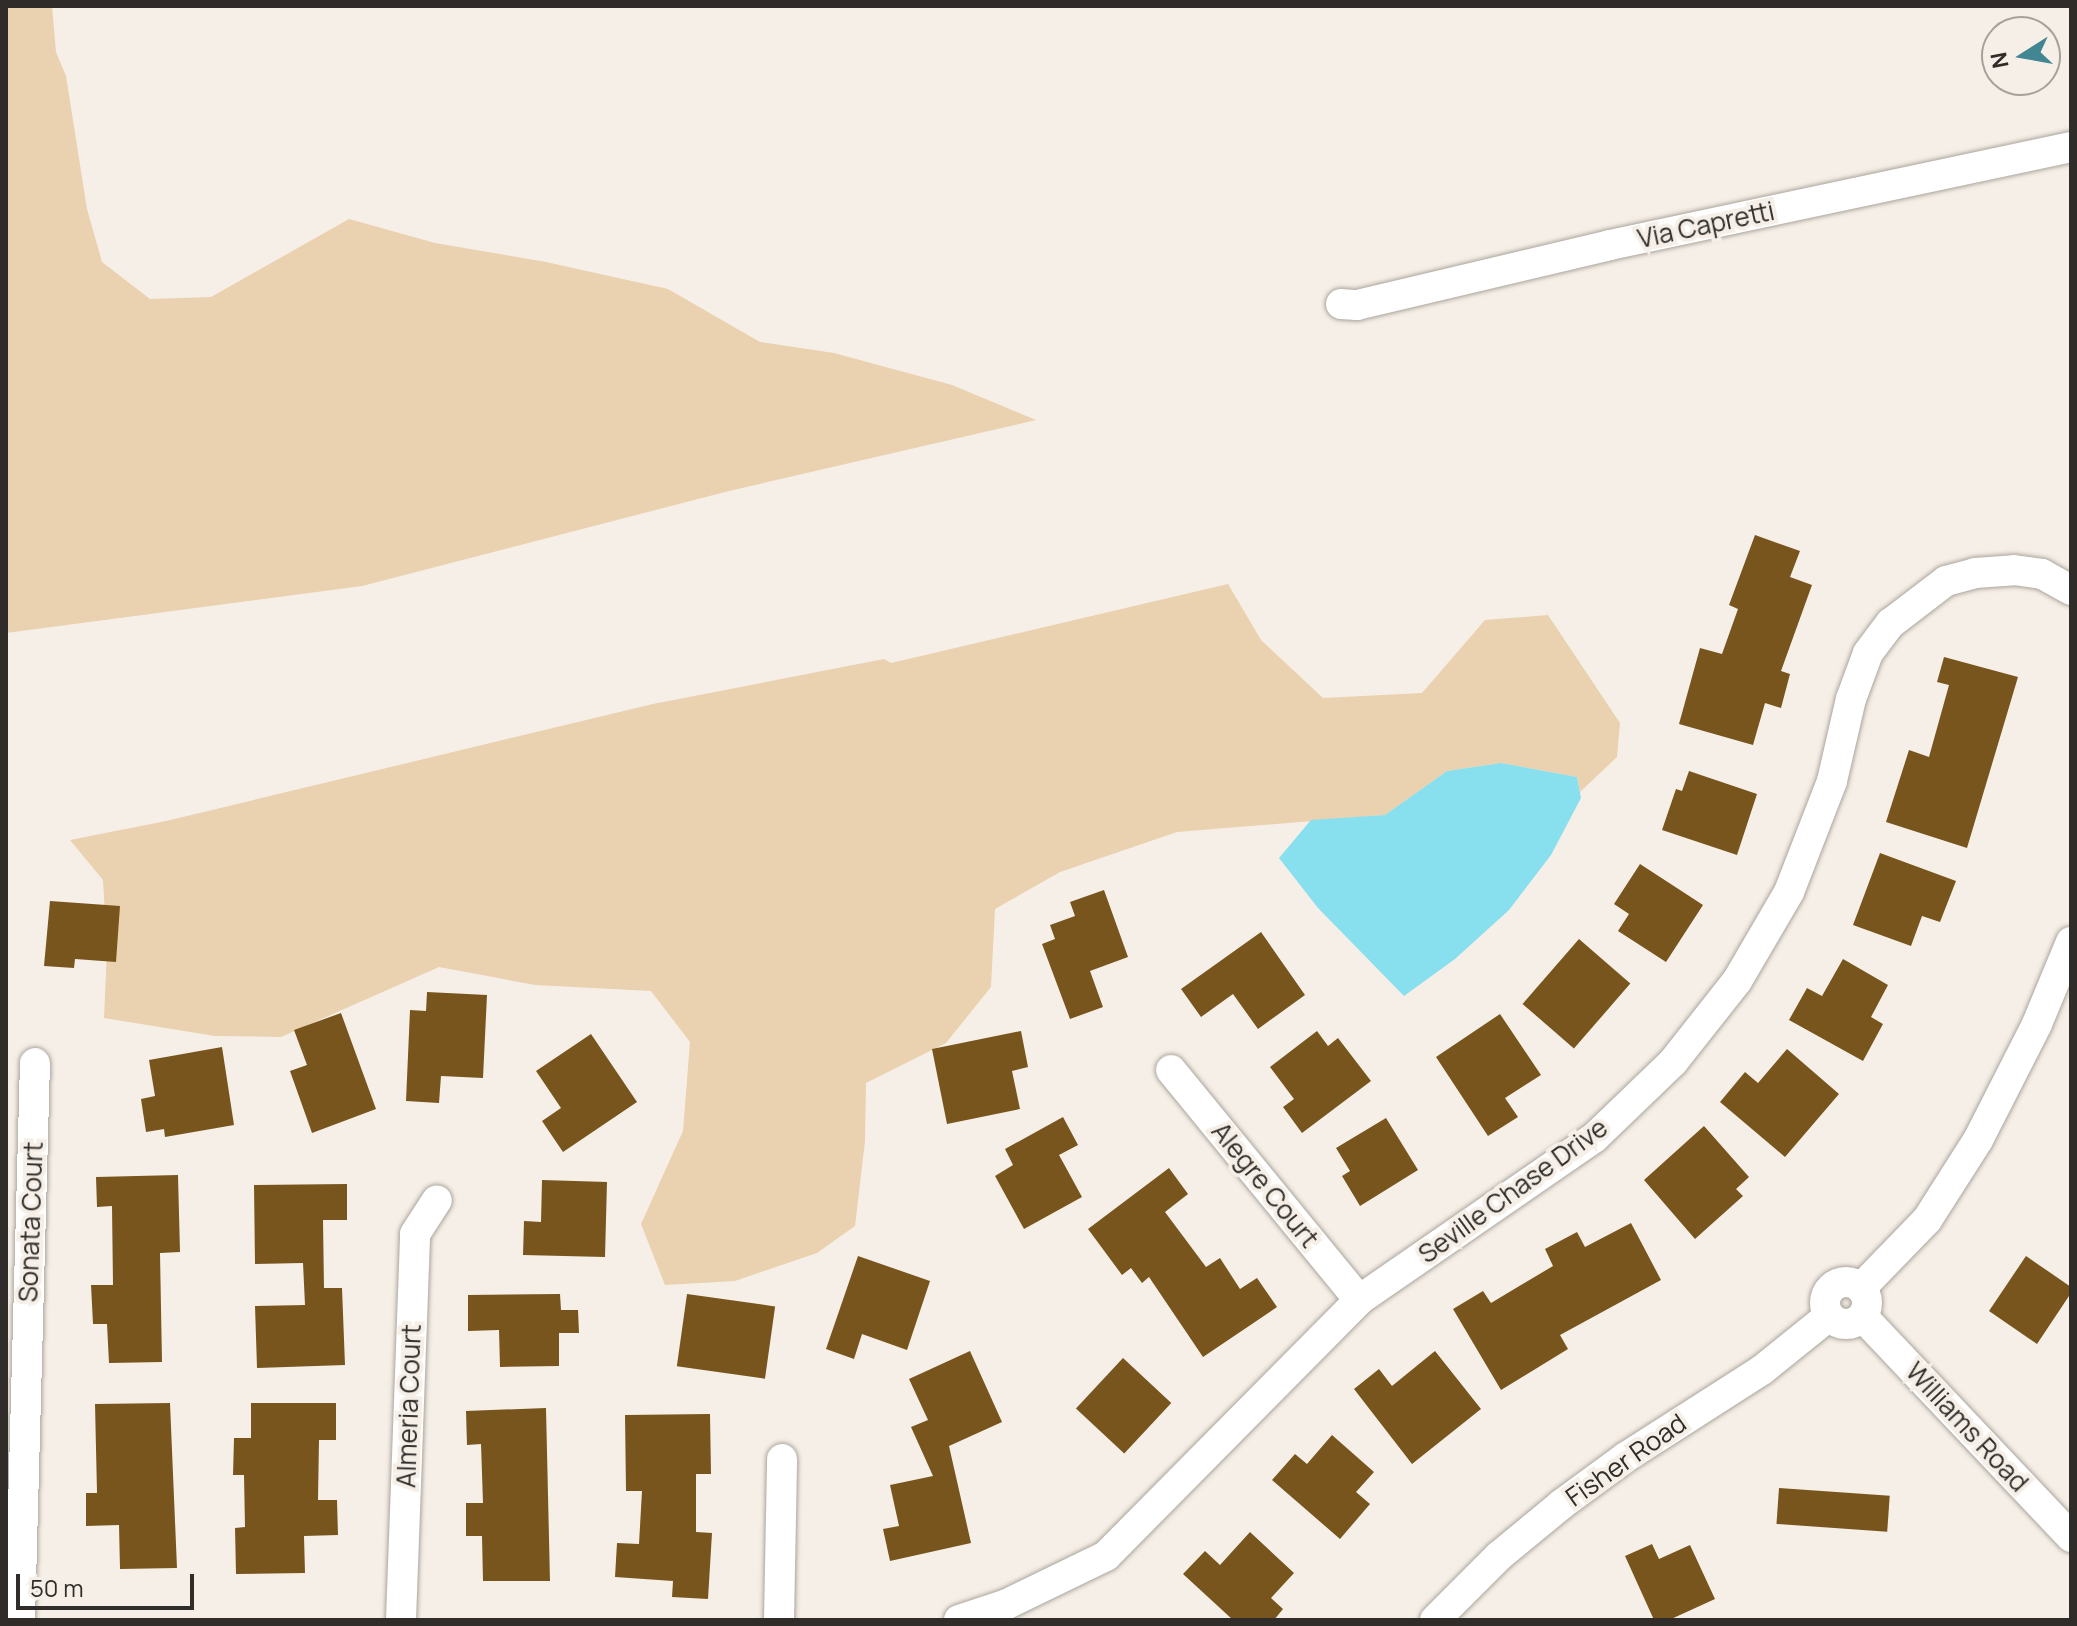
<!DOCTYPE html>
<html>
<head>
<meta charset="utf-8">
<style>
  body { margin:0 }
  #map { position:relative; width:2077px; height:1626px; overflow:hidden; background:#f6efe7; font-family:Manrope,sans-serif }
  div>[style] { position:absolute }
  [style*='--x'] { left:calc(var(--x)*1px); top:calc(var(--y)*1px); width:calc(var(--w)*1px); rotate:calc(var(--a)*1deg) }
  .green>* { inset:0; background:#ead1af }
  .water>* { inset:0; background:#88dfed }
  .building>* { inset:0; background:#78551c; transform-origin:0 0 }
  .roads { filter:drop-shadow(0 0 2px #aba59d) drop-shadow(0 0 2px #aba59d) }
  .minor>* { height:30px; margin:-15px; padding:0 15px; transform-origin:15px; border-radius:15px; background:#fff }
  .minor>.ring { margin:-15px; padding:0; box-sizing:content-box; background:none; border:30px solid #fff; border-radius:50% }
  span { translate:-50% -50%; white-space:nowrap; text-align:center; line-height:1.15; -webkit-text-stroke:8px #f6efe7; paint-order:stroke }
  .street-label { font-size:26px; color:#2f2c29 }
  .frame { position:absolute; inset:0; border:8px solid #2f2c29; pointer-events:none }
  .north { position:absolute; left:1981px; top:16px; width:80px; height:80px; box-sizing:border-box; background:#f6efe7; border:2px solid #a6a19b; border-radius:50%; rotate:259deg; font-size:22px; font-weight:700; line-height:32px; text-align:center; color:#2f2c29 }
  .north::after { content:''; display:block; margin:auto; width:28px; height:36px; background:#418692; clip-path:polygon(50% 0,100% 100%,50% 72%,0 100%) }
  .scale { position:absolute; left:16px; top:1574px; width:178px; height:36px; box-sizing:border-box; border:4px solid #2f2c29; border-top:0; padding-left:10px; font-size:24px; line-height:28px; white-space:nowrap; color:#2f2c29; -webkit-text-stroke:6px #f6efe7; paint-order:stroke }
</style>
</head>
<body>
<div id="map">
  <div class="green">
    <i style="clip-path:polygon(6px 6px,52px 6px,56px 52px,66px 76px,87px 209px,102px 262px,150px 299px,211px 297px,349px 219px,435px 243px,546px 262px,668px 289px,760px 342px,834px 353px,952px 385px,1036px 420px,729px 491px,362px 586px,6px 633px)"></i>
    <i style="clip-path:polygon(1228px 584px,1261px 640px,1323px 698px,1422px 693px,1485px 620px,1548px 615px,1620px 723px,1617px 757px,1580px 792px,1577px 777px,1501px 763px,1447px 771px,1385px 815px,1177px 832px,1060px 872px,995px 909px,991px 987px,946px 1043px,866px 1083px,865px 1141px,855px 1226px,817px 1253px,735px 1281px,665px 1285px,641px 1224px,683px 1131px,690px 1042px,651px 991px,535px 985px,439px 967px,281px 1037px,215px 1036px,104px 1018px,107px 950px,103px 880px,70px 840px,166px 821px,653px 704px,884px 659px,891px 663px)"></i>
  </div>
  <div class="water">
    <i style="clip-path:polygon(1501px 763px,1577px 777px,1581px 798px,1551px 855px,1509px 910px,1455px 959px,1404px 996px,1318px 908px,1279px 858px,1311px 820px,1385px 815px,1447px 771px)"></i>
  </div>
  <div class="building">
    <i style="clip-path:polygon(1755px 535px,1800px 551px,1790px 577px,1812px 585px,1781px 671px,1790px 674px,1781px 708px,1765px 703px,1753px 745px,1679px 724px,1700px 648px,1722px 654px,1738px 609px,1729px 605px)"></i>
    <i style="clip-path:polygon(1944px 657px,2018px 677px,1967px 848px,1886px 822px,1909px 750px,1929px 757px,1949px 685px,1937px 682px)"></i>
    <i style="clip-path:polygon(1689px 771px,1757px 794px,1737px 855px,1662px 830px,1676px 789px,1682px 791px)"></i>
    <i style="clip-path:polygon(1880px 853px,1956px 881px,1940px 922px,1922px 916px,1911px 946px,1853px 925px)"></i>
    <i style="clip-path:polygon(1640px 864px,1703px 905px,1666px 962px,1618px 931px,1629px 914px,1614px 904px)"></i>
    <i style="clip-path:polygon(1104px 890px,1128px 957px,1090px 971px,1103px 1007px,1070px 1019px,1042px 944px,1055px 939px,1050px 925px,1075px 916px,1070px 902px)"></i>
    <i style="clip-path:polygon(50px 901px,120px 906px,116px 962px,75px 959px,74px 968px,44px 966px)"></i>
    <i style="clip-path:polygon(1261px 932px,1305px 995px,1258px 1029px,1233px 994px,1201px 1017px,1181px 989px)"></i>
    <i style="left:1579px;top:939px;width:68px;height:86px;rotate:41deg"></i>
    <i style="clip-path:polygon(1843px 959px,1888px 985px,1871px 1017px,1883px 1024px,1863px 1061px,1789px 1020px,1807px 988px,1822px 996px)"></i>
    <i style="clip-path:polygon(427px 992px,487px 995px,483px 1078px,441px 1076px,439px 1103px,406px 1101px,410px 1010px,426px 1011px)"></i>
    <i style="clip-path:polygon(341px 1013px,376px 1109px,312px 1133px,290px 1071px,307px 1065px,294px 1030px)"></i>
    <i style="clip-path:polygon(1500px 1014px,1541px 1075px,1505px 1098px,1518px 1117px,1488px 1136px,1436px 1057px)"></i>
    <i style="clip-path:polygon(1021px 1031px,1028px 1067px,1012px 1071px,1020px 1109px,947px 1124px,932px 1049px)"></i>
    <i style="clip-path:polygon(1317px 1031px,1328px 1046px,1338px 1038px,1371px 1081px,1302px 1133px,1283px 1107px,1294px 1099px,1270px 1067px)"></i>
    <i style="clip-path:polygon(591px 1034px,637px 1102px,563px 1152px,542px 1121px,561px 1108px,536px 1071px)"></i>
    <i style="clip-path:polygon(222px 1047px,234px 1125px,165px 1137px,164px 1129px,146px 1132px,141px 1099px,155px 1096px,149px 1060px)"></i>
    <i style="clip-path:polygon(1787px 1049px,1839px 1094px,1785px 1157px,1720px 1102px,1745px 1072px,1758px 1083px)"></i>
    <i style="clip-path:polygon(1063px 1117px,1078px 1145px,1059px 1155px,1082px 1197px,1024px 1229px,995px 1176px,1013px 1165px,1005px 1149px)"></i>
    <i style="clip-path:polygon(1386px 1118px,1418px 1170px,1360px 1206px,1342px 1176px,1350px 1171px,1336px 1148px)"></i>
    <i style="clip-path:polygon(1704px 1126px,1749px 1177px,1736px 1189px,1743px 1196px,1695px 1239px,1644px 1180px)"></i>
    <i style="clip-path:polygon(1169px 1168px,1188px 1194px,1165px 1212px,1206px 1267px,1220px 1258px,1240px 1289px,1257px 1278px,1277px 1307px,1203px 1357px,1149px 1277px,1142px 1283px,1131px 1268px,1122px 1275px,1088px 1229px)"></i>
    <i style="clip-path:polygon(178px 1175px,180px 1252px,160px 1253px,162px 1362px,109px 1363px,107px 1324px,93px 1324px,91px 1285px,113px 1285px,112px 1206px,97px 1207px,96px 1177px)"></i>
    <i style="clip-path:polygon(542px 1180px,607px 1182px,605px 1257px,523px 1255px,524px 1221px,541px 1222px)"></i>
    <i style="clip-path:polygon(347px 1184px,347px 1220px,323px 1220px,324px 1288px,342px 1288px,345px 1365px,257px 1368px,255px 1306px,305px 1305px,303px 1263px,255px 1264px,254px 1185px)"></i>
    <i style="clip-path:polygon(1631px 1223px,1661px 1280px,1560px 1335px,1568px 1349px,1501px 1390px,1453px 1309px,1483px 1291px,1491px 1303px,1553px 1266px,1545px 1249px,1577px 1232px,1585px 1247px)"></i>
    <i style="clip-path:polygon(858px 1256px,930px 1281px,907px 1350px,862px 1334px,854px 1359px,826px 1349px)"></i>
    <i style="clip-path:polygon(2026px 1256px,2071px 1287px,2071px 1293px,2037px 1344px,1989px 1311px)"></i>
    <i style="clip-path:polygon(560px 1294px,561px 1310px,578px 1310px,579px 1333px,559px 1333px,559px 1366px,500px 1367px,499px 1330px,468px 1331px,468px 1295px)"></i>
    <i style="left:687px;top:1294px;width:89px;height:73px;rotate:8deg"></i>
    <i style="clip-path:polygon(970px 1351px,1002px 1422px,949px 1446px,971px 1543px,890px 1561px,883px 1529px,899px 1526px,890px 1485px,933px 1476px,911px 1427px,928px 1420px,909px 1379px)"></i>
    <i style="clip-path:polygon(1435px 1351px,1481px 1409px,1412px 1464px,1354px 1389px,1379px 1369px,1392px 1386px)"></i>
    <i style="left:1123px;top:1358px;width:66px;height:69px;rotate:43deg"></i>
    <i style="clip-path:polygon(170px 1403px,177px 1568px,120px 1569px,119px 1525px,86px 1526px,86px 1493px,97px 1493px,95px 1404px)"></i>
    <i style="clip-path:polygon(251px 1403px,336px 1403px,336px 1440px,319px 1440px,318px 1500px,337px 1500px,338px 1535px,304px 1536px,305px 1573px,236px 1574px,235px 1528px,245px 1527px,244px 1475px,233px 1475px,234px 1438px,251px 1438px)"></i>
    <i style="clip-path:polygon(546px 1408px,550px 1581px,483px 1581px,482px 1536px,466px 1536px,466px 1503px,483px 1503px,481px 1444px,467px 1445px,466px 1411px)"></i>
    <i style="clip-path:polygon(710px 1414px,711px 1474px,696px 1474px,696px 1532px,712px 1533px,708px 1599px,672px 1597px,673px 1581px,615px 1577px,617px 1543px,639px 1544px,642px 1491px,626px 1491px,625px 1415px)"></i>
    <i style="clip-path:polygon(1332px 1435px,1374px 1472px,1356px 1492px,1370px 1504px,1340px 1539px,1272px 1480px,1295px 1454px,1307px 1464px)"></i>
    <i style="left:1779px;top:1488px;width:111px;height:36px;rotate:4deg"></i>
    <i style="clip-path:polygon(1250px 1532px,1294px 1573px,1271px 1598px,1283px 1609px,1274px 1620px,1233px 1620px,1183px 1574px,1205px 1551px,1220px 1565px)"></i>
    <i style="clip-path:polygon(1652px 1544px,1659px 1559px,1690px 1545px,1715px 1599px,1669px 1620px,1654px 1620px,1625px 1556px)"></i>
  </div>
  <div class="roads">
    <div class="minor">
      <i style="--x:1341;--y:304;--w:16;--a:4"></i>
      <i style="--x:1357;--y:305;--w:260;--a:-13.3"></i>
      <i style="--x:1610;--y:245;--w:471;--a:-12"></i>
      <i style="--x:1171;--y:1070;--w:297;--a:50.7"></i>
      <i class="ring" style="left:1825px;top:1282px;width:12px;height:12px"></i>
      <i style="--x:1861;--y:1288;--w:95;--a:-45.9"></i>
      <i style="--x:1927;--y:1220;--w:95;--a:-57.5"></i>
      <i style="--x:1978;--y:1140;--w:130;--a:-63"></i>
      <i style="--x:2037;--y:1024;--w:89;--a:-67.5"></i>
      <i style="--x:1863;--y:1317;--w:303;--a:46.6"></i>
      <i style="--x:20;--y:1620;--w:557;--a:-88.46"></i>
      <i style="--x:401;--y:1620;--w:386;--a:-87.9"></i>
      <i style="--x:415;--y:1234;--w:40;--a:-57.1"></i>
      <i style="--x:779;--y:1620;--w:161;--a:-88.9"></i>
      <i style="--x:959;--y:1620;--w:51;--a:-18.4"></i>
      <i style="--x:1007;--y:1604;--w:110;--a:-25.9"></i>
      <i style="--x:1106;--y:1556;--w:360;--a:-45.3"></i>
      <i style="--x:1359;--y:1300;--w:285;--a:-34.6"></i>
      <i style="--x:1594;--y:1138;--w:110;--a:-43.9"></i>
      <i style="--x:1673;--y:1062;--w:103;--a:-51.7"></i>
      <i style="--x:1737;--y:981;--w:103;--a:-59.7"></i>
      <i style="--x:1789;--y:892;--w:119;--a:-68.8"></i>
      <i style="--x:1832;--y:781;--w:84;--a:-77"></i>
      <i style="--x:1851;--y:699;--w:49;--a:-69.7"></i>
      <i style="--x:1868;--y:653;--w:38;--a:-53"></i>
      <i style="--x:1891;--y:623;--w:69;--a:-37.4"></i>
      <i style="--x:1946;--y:581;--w:30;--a:-15"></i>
      <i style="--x:1975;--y:573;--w:39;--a:-4"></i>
      <i style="--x:2014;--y:570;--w:28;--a:8"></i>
      <i style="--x:2042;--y:574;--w:33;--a:29"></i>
      <i style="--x:1435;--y:1620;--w:91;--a:-45"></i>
      <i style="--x:1499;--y:1556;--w:82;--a:-39.5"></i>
      <i style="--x:1562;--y:1504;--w:79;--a:-36.3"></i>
      <i style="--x:1626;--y:1457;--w:161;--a:-32.6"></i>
      <i style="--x:1762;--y:1370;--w:86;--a:-38.9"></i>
    </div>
  </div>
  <div class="street-label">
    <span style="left:1706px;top:225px;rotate:-12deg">Via Capretti</span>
    <span style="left:1265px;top:1185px;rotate:51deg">Alegre Court</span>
    <span style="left:1513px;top:1191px;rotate:-36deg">Seville Chase Drive</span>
    <span style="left:31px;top:1222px;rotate:-88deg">Sonata Court</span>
    <span style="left:409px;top:1406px;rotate:-88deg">Almeria Court</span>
    <span style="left:1967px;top:1427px;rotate:47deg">Williams Road</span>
    <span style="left:1626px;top:1460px;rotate:-35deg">Fisher Road</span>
  </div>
  <div class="frame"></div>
  <div class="north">N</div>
  <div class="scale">50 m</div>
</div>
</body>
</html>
